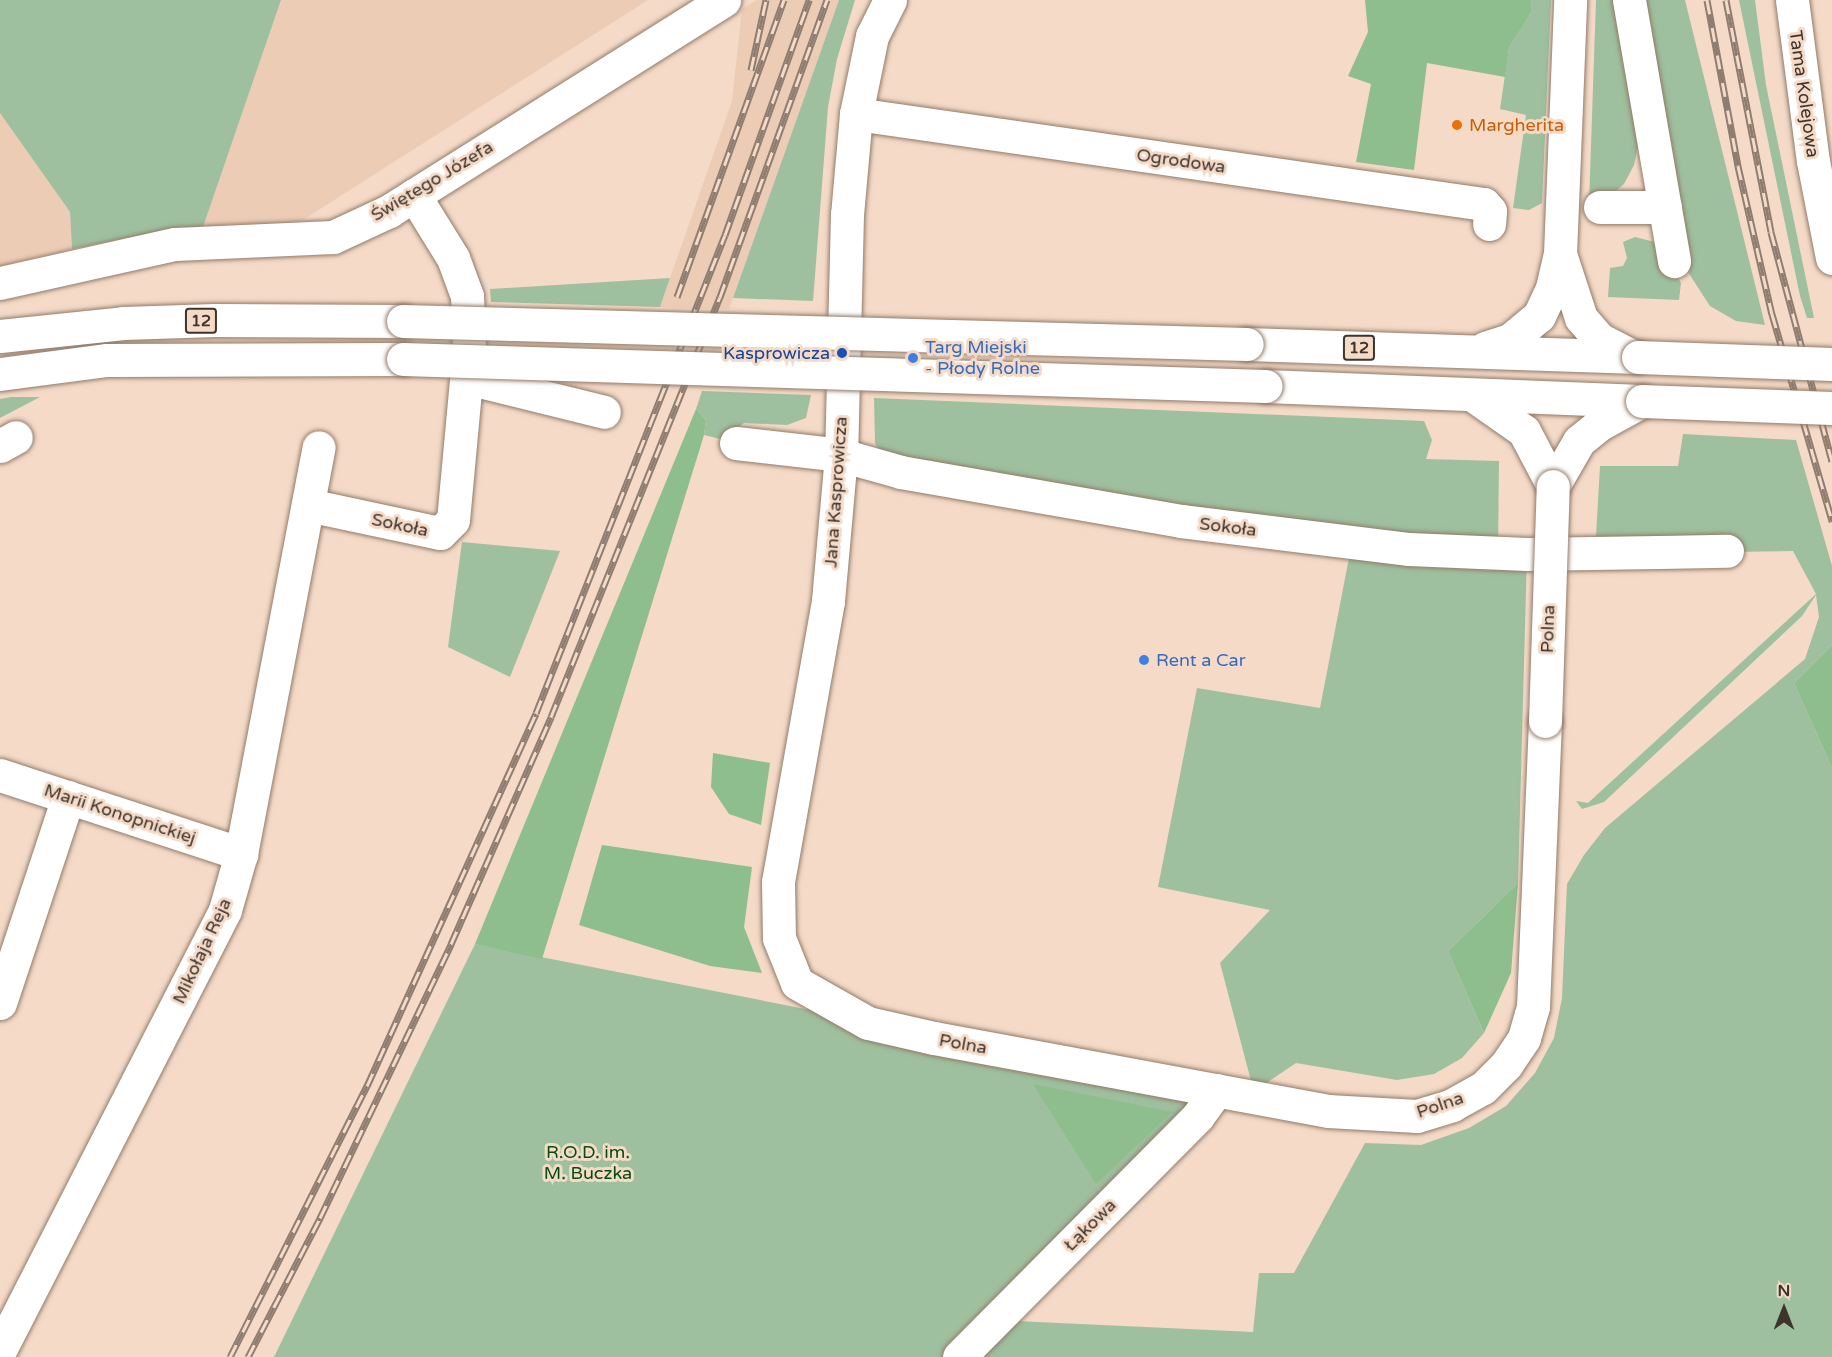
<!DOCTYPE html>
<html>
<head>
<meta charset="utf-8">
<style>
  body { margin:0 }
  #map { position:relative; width:1832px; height:1357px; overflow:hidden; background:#f4dac7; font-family:"Varela Round",sans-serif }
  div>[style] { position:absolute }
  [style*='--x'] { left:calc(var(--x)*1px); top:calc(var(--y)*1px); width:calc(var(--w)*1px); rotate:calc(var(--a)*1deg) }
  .built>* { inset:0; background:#edccb5 }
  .green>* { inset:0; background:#9ec09e }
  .forest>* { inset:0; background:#8ebd8e }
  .roads { filter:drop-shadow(0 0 2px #927b6a) drop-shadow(0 0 2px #927b6a) }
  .minor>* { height:33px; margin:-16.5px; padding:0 16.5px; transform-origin:16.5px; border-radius:16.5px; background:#fff }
  .major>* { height:33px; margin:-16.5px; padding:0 16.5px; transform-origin:16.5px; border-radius:16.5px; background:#fff }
  .rail>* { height:7px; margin-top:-3.5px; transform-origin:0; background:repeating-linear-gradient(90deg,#f4dac7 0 14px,#8e7d70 0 28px); box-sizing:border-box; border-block:2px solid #8e7d70 }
  .bridges { filter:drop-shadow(0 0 2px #927b6a) drop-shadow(0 0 2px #927b6a) }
  .minor-bridge>* { height:33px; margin:-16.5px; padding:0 16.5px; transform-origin:16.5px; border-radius:16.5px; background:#fff }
  .major-bridge>* { height:33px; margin:-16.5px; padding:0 16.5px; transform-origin:16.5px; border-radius:16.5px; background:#fff }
  .dots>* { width:16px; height:16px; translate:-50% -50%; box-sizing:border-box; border:3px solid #f4dac7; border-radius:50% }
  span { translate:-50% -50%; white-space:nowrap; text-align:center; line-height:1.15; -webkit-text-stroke:6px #f4dac7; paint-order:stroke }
  .shield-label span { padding:2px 4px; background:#f4dac7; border:2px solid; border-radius:4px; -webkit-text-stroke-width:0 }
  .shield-label { font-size:16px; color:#3e342c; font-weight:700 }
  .street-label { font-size:18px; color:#3e342c }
  .food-label { font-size:18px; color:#c56008 }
  .left { translate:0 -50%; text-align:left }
  .shop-label { font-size:18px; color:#366cbe }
  .transit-label { font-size:18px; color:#164399 }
  .right { translate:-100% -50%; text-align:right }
  .park-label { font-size:18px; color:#044d10 }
  .north { position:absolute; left:1754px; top:1279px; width:60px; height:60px; -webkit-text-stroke:4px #f4dac7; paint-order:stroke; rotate:0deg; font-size:16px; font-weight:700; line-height:24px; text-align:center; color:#3e342c }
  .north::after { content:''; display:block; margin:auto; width:21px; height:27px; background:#3e342c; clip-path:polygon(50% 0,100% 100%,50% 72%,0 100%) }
</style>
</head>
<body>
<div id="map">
  <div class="built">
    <i style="clip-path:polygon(281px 0,648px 0,295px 225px,202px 230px)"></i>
    <i style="clip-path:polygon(757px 0,839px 0,729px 309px,660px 307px,732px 101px,742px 9px)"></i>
    <i style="clip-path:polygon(0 113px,70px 212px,72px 249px,0 266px)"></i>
  </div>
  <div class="green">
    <i style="clip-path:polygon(0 0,281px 0,202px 230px,156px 232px,72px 249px,70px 212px,0 113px)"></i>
    <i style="clip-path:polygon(839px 0,855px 0,837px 59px,828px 107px,813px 301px,733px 298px)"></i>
    <i style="clip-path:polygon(1531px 0,1551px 0,1542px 203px,1529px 210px,1513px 208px,1526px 115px,1500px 109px,1509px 48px,1532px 11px)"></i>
    <i style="clip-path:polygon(1596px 0,1614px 0,1633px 98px,1638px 147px,1634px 165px,1624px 184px,1609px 197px,1589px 204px)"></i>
    <i style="clip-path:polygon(1641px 0,1685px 0,1765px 325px,1736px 321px,1710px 306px,1686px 269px)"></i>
    <i style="clip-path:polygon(1739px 0,1755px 0,1766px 85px,1814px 318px,1807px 318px,1800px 296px)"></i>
    <i style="clip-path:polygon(1635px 237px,1659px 243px,1681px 283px,1679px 300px,1608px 297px,1610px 268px,1623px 266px,1627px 258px,1623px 242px)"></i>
    <i style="clip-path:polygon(670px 278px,660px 307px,491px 302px,490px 289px)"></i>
    <i style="clip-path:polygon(702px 391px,811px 395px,806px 418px,787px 425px,744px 423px,735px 430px,736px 443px,704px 435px,706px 420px,696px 409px)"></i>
    <i style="clip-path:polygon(11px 397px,40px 397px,0 418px,0 399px)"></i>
    <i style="clip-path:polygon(874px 398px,1424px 421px,1432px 440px,1426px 459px,1499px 461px,1498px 552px,1527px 554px,1518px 883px,1448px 951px,1484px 1033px,1462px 1058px,1434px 1074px,1397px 1080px,1296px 1063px,1265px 1084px,1255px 1096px,1220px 963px,1270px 910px,1158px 887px,1197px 688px,1320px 708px,1352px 542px,883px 459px,875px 443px)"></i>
    <i style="clip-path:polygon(1683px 434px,1796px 440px,1832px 566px,1832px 645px,1794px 683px,1832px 768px,1832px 1357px,274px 1357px,475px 944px,1217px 1090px,996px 1320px,1253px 1332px,1259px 1273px,1294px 1273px,1365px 1143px,1421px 1145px,1469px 1128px,1506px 1106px,1535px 1073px,1554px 1038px,1562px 998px,1567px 884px,1584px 855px,1605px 828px,1805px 659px,1819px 617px,1816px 595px,1802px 616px,1604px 802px,1582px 809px,1576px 801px,1588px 803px,1816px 594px,1793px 551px,1595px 554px,1600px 466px,1678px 466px)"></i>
    <i style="clip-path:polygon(462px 542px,560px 551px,510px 677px,448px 647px)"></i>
  </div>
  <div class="forest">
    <i style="clip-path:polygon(1365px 0,1531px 0,1532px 11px,1509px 48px,1505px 77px,1427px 63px,1414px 170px,1356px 162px,1371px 84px,1348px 76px,1368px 32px)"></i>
    <i style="clip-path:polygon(696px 409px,706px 420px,704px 435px,542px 959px,475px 944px)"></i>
    <i style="clip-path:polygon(1832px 645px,1832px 768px,1794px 683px)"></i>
    <i style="clip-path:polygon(713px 753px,770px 763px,761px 825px,729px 814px,711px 787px)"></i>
    <i style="clip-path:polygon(602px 845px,752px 867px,744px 927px,762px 973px,710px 966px,579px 925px)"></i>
    <i style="clip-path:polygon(1518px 883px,1511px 973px,1484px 1033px,1448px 951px)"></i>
    <i style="clip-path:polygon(1033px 1084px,1172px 1112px,1096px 1184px)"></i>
  </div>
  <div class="roads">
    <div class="minor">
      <i style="--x:890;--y:0;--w:40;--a:116.6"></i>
      <i style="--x:872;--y:36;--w:80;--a:101.6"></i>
      <i style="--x:856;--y:114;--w:100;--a:95.1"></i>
      <i style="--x:847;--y:214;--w:241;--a:91.4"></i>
      <i style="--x:841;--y:455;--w:147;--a:95.1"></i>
      <i style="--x:828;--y:601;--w:285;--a:100.1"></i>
      <i style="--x:778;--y:882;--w:56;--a:89"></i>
      <i style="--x:779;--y:938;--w:48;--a:68.2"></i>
      <i style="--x:797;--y:983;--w:81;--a:29.4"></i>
      <i style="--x:868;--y:1023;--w:68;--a:12.8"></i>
      <i style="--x:934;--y:1038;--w:401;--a:10.5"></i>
      <i style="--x:1328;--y:1111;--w:89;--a:3.2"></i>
      <i style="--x:1417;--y:1116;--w:37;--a:-17"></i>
      <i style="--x:1452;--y:1105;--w:35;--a:-29"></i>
      <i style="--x:1483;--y:1088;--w:33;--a:-45"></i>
      <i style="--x:1506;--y:1065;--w:32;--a:-56"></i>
      <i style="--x:1524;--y:1038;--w:32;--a:-74"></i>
      <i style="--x:1533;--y:1007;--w:286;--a:-87.6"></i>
      <i style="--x:1629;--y:0;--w:265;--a:80.2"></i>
      <i style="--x:1792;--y:0;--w:162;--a:82.6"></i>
      <i style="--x:1813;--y:161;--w:99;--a:78.9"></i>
      <i style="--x:856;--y:114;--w:634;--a:8.16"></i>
      <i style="--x:1484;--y:204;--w:9;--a:49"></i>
      <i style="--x:1490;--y:211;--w:13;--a:94"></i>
      <i style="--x:1600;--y:207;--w:65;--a:0"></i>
      <i style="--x:1560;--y:254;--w:254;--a:-87.7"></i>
      <i style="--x:0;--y:283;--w:179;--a:-12.6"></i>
      <i style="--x:175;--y:244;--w:158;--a:-2.5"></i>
      <i style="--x:333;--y:237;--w:62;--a:-24.9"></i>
      <i style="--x:389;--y:211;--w:396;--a:-32.2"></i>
      <i style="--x:467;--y:378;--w:141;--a:13.9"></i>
      <i style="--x:736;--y:443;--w:106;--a:6.5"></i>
      <i style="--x:841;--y:455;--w:62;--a:15.8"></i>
      <i style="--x:901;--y:472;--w:284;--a:9.9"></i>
      <i style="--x:1181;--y:521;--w:230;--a:7"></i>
      <i style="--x:1409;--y:549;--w:118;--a:2.4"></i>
      <i style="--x:1527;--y:554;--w:200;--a:-0.9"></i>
      <i style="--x:0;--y:446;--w:18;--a:-29"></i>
      <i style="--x:308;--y:505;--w:135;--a:12"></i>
      <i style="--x:440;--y:533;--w:18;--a:-45"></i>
      <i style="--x:453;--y:520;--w:174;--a:-84.7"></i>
      <i style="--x:469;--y:347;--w:51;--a:-92.2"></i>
      <i style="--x:467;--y:296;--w:40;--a:-110.2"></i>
      <i style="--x:453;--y:258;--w:74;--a:-121.8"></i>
      <i style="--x:0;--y:775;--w:254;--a:18.1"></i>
      <i style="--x:0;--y:1003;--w:217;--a:-71.7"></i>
      <i style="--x:0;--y:1350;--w:494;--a:-62.9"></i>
      <i style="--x:225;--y:910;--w:58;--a:-74.1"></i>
      <i style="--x:241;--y:854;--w:414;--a:-79.2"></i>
      <i style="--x:959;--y:1357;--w:339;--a:-45.2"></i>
      <i style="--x:1198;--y:1116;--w:32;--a:-54"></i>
    </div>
    <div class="major">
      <i style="--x:1561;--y:257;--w:64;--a:71.8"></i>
      <i style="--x:1581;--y:318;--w:28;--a:49"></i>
      <i style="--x:1599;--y:339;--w:36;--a:27"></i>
      <i style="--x:0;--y:336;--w:124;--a:-6"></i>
      <i style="--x:123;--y:323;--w:92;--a:-1.9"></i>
      <i style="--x:215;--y:320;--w:188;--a:0.3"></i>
      <i style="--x:1247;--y:344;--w:391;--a:1.9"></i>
      <i style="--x:1485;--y:348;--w:26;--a:-18"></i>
      <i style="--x:1510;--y:340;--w:38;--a:-40"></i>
      <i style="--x:1539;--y:316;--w:31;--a:-65"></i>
      <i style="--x:1552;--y:288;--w:35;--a:-77"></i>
      <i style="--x:0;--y:374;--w:108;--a:-7.5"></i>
      <i style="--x:107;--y:360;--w:296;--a:-0.2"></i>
      <i style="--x:1266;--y:386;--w:376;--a:2.3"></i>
      <i style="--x:1474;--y:396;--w:61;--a:35"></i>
      <i style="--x:1524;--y:431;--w:62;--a:62.2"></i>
      <i style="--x:1553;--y:486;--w:52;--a:-60"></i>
      <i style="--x:1579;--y:441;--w:27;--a:-39"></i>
      <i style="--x:1600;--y:424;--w:48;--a:-28.7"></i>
    </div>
  </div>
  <div class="rail">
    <i style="--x:1707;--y:0;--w:169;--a:79.4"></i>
    <i style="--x:1738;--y:166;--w:152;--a:77.1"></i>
    <i style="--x:1772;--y:314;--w:216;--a:73.8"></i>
    <i style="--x:1726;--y:0;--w:236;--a:79"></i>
    <i style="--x:1771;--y:232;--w:237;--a:75.1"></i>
    <i style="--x:751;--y:70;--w:72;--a:-77.9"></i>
    <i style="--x:677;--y:297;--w:316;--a:-70.2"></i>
    <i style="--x:230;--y:1357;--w:304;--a:-63.2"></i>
    <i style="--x:367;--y:1086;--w:409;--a:-65.6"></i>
    <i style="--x:536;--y:713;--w:514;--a:-68.43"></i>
    <i style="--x:725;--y:235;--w:250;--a:-70.3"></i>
    <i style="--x:248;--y:1357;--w:157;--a:-62.6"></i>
    <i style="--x:320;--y:1218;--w:304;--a:-64.4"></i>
    <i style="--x:451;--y:944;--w:248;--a:-66.2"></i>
    <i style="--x:551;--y:717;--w:453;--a:-68.1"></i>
    <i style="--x:720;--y:297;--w:316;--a:-70.2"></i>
  </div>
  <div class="bridges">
    <div class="minor-bridge">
      <i style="--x:1545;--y:721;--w:235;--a:-88.1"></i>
    </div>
    <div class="major-bridge">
      <i style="--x:403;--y:321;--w:844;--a:1.56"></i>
      <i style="--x:1638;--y:357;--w:194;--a:2.1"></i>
      <i style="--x:403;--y:359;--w:863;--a:1.79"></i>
      <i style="--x:1642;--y:401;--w:190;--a:2.1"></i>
    </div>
  </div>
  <div class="dots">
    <i style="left:1457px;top:125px;background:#e8710a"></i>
    <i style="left:842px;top:353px;background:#1a4fb4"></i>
    <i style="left:913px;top:358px;background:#3f7fe0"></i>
    <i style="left:1144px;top:660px;background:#3f7fe0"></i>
  </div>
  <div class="shield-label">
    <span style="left:201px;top:321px">12</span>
    <span style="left:1359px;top:348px">12</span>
  </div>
  <div class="street-label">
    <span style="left:1804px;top:94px;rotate:82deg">Tama Kolejowa</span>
    <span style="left:1181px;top:161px;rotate:8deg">Ogrodowa</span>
    <span style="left:432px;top:181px;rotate:-31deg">Świętego Józefa</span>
    <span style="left:836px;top:492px;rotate:-86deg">Jana Kasprowicza</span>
    <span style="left:400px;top:525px;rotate:12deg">Sokoła</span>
    <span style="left:1228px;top:527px;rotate:7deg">Sokoła</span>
    <span style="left:1548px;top:629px;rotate:-88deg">Polna</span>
    <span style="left:120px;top:814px;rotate:18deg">Marii Konopnickiej</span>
    <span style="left:202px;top:951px;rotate:-65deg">Mikołaja Reja</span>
    <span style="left:963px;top:1044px;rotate:10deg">Polna</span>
    <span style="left:1440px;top:1105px;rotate:-19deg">Polna</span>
    <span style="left:1090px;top:1225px;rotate:-45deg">Łąkowa</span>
  </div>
  <div class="food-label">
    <span class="left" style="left:1469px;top:125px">Margherita</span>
  </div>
  <div class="shop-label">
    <span class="left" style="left:925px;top:358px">Targ Miejski<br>- Płody Rolne</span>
    <span class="left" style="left:1156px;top:660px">Rent a Car</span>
  </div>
  <div class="transit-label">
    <span class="right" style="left:830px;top:353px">Kasprowicza</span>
  </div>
  <div class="park-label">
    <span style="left:588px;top:1163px">R.O.D. im.<br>M. Buczka</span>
  </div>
  <div class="north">N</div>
</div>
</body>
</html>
